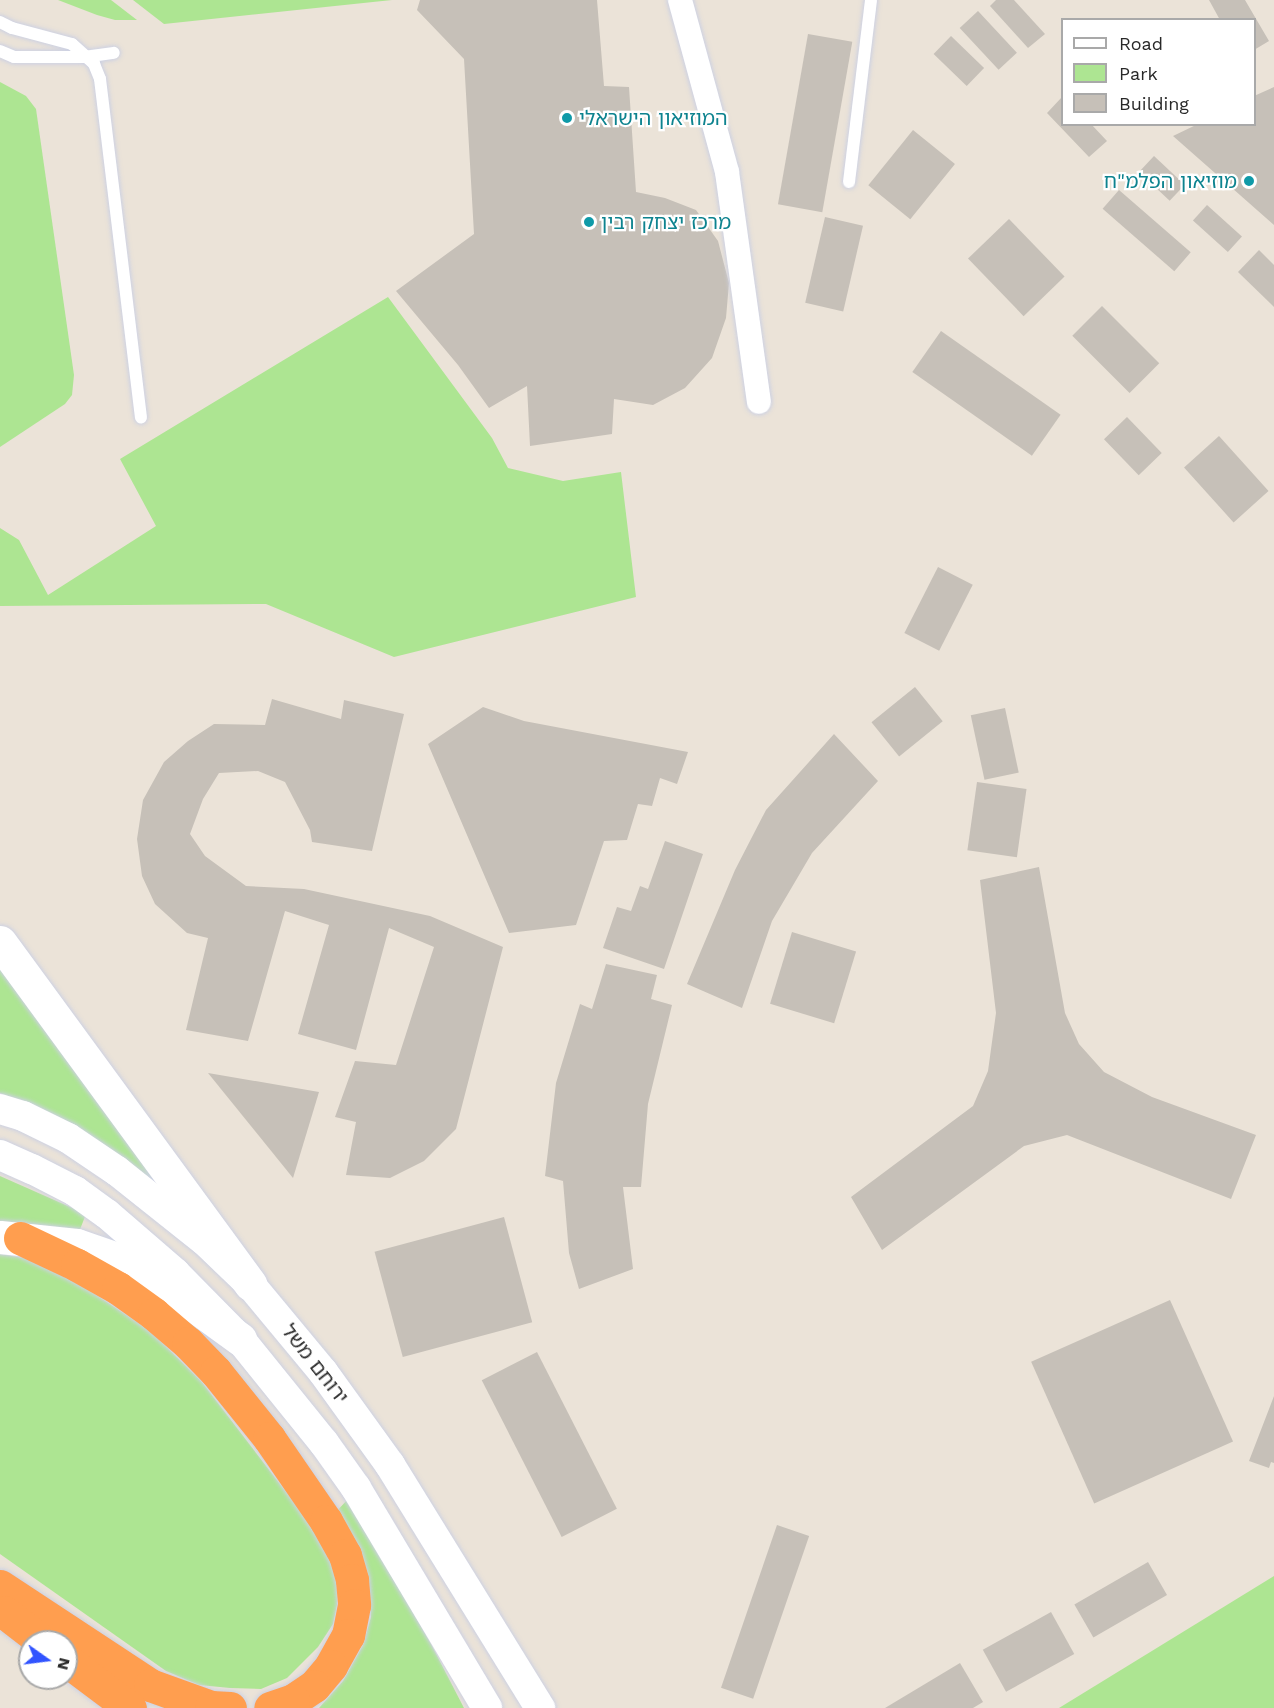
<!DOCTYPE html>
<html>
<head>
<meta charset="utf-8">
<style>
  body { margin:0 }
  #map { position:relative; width:1274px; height:1708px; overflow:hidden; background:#ebe3d8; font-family:"Work Sans","Noto Sans Hebrew",sans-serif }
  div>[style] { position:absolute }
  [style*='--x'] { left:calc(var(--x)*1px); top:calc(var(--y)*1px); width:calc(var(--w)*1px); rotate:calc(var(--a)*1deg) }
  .green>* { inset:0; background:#ade592 }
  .building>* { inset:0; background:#c6c0b8; transform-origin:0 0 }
  .roads { filter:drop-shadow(0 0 2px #cdd1e2) drop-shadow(0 0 2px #cdd1e2) }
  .service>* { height:12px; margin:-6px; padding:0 6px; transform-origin:6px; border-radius:6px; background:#fff }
  .minor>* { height:24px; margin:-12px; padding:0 12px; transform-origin:12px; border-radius:12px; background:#fff }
  .tertiary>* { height:30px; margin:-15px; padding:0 15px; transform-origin:15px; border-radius:15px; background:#fff }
  .secondary>* { height:33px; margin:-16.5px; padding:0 16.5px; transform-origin:16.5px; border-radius:16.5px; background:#fff }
  .motorway>* { height:33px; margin:-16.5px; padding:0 16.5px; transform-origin:16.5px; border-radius:16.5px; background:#ff9e4f }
  .dots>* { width:16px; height:16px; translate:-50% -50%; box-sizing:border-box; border:3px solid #fff; border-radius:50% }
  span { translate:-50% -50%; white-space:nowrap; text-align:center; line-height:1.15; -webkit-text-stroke:4.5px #fff; paint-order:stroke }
  .culture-label { font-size:20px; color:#0d838f }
  .left { translate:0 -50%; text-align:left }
  .right { translate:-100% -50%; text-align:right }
  .street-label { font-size:20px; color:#282828 }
  .legend { position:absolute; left:1061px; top:18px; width:195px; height:108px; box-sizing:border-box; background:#fff; border:2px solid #a9a9a9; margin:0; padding:8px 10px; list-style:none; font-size:18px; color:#282828 }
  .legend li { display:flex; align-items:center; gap:12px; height:30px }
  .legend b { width:30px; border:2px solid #a9a9a9 }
  .north { position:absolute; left:18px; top:1630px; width:60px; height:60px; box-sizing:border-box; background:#fff; border:2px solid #a9a9a9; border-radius:50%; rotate:104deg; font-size:16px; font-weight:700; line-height:24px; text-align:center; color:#282828 }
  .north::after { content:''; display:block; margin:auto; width:21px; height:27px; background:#3154ff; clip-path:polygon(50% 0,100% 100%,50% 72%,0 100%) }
</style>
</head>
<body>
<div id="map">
  <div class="green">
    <i style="clip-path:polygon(58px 0,111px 0,137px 20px,115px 20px,97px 15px)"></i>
    <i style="clip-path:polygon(133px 0,392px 0,164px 24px)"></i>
    <i style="clip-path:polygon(0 82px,26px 96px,36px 109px,74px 375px,72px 395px,65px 404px,0 447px)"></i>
    <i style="clip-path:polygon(388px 297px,492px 438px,508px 468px,563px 481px,621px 472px,636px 597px,394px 657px,266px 604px,0 606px,0 528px,19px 540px,48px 595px,156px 526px,120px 459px)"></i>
    <i style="clip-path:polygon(0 965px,161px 1175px,155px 1183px,62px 1119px,0 1093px)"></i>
    <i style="clip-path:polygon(0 1176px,86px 1214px,79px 1232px,0 1221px)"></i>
    <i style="clip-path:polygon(0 1254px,29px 1259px,84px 1287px,149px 1330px,201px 1381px,309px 1522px,328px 1554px,337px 1580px,337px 1605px,333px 1624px,318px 1647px,287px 1678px,261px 1689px,230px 1688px,199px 1685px,166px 1671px,0 1554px)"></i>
    <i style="clip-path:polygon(348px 1499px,431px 1644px,464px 1708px,319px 1708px,343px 1681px,363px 1645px,371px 1617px,369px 1580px,336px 1512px)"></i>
    <i style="clip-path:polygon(1274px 1576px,1274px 1708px,1059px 1708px)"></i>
  </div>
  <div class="building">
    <i style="clip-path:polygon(420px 0,597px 0,604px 86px,629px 87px,636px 192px,665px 198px,696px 210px,718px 241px,729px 283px,726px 318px,712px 358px,685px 388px,653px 405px,614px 399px,612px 434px,530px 446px,527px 386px,489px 408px,458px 365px,396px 291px,474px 234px,464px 59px,417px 10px)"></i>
    <i style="clip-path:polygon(996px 0,1014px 0,1045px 34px,1028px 48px,990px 6px)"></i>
    <i style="clip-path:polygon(1209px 0,1245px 0,1269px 41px,1254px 50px,1254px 20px,1220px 20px)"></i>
    <i style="left:978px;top:11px;width:57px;height:25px;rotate:47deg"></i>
    <i style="left:808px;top:34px;width:45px;height:173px;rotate:10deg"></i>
    <i style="left:951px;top:36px;width:46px;height:25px;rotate:44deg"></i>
    <i style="clip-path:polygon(1274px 87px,1274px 225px,1173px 136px,1198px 124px,1254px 124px,1254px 96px)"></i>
    <i style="clip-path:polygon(1062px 97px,1062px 124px,1091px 124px,1107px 141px,1089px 157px,1047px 113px)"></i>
    <i style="left:913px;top:130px;width:54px;height:71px;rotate:39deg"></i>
    <i style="left:1154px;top:156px;width:42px;height:22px;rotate:43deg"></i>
    <i style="left:1119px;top:190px;width:95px;height:25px;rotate:41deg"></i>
    <i style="left:1207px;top:205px;width:47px;height:21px;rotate:42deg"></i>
    <i style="left:825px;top:217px;width:39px;height:88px;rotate:13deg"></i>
    <i style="left:1009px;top:219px;width:80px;height:57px;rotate:46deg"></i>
    <i style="clip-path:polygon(1259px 250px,1274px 265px,1274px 307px,1238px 272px)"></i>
    <i style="left:1102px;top:306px;width:81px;height:42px;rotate:45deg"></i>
    <i style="left:941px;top:331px;width:146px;height:50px;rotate:35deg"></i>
    <i style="left:1127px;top:417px;width:50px;height:32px;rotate:46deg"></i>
    <i style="left:1219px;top:436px;width:74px;height:47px;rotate:48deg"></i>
    <i style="left:938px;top:567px;width:39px;height:74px;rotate:27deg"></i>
    <i style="left:915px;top:687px;width:44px;height:56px;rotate:51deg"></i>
    <i style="clip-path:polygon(272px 699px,341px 719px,344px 700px,404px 714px,372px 851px,312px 842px,310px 830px,285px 782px,258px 771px,219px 773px,203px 799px,190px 834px,205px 856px,246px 886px,304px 889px,430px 916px,503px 947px,456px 1129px,424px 1161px,390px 1178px,346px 1175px,356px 1122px,335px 1117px,355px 1061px,396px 1065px,434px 947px,389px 928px,356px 1050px,298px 1034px,329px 925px,285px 911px,248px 1041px,186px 1030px,208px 938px,187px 933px,155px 904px,142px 876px,137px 839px,143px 800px,164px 762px,188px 741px,214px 724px,265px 725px)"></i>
    <i style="clip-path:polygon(483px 707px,524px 721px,688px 752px,677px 784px,660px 778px,652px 806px,638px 804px,627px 840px,604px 841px,576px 925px,509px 933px,428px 744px)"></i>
    <i style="left:1005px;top:708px;width:66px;height:35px;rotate:78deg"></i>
    <i style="clip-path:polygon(834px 734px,878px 781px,812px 853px,772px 921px,742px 1008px,687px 984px,735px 870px,766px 810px)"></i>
    <i style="left:977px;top:782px;width:50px;height:69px;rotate:8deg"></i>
    <i style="clip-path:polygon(665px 841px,703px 854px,664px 969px,603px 948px,617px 907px,631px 911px,640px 886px,648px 889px)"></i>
    <i style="clip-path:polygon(1039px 867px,1065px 1013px,1079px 1044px,1104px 1072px,1152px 1097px,1256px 1135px,1231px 1199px,1067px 1135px,1024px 1146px,882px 1250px,851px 1197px,973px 1106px,988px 1071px,996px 1013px,980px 880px)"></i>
    <i style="left:792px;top:932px;width:67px;height:75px;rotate:17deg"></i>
    <i style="clip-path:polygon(606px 964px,657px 975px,651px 999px,672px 1005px,648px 1104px,641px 1187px,623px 1187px,633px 1269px,579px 1289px,569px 1253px,563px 1181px,545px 1176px,556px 1083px,580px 1004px,592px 1009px)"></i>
    <i style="clip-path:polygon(208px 1073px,319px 1092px,293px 1178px)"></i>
    <i style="left:504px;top:1217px;width:109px;height:134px;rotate:75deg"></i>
    <i style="left:1170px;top:1300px;width:155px;height:152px;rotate:66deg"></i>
    <i style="left:537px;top:1352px;width:176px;height:62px;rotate:63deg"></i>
    <i style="clip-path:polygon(1274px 1396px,1274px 1463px,1271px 1462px,1269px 1468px,1249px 1461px)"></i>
    <i style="left:777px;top:1525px;width:34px;height:172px;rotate:19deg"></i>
    <i style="left:1148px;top:1562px;width:38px;height:85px;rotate:60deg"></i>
    <i style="left:1051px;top:1612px;width:48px;height:78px;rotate:61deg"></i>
    <i style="clip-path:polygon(960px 1663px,983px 1702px,973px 1708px,885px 1708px)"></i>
  </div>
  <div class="roads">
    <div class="service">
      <i style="--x:0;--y:22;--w:13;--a:27"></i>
      <i style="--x:12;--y:28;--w:62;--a:14.9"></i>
      <i style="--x:72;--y:44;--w:30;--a:42"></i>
      <i style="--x:94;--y:64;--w:16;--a:68"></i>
      <i style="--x:100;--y:79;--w:341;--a:83.1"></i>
      <i style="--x:0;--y:51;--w:15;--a:23"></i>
      <i style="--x:14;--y:57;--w:70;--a:0"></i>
      <i style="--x:84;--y:57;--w:30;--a:-8"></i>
      <i style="--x:849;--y:182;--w:183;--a:-83.1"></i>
    </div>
    <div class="minor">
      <i style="--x:680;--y:0;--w:178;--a:74.7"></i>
      <i style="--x:727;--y:172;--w:232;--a:82.1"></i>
    </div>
    <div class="tertiary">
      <i style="--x:0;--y:1109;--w:24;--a:17"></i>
      <i style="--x:23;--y:1116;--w:50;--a:26.1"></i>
      <i style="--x:68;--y:1138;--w:59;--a:34"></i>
      <i style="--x:117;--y:1171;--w:112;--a:38.5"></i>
      <i style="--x:205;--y:1241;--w:62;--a:43.7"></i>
      <i style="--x:250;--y:1284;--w:114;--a:50.3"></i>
      <i style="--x:323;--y:1372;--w:115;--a:54.2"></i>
      <i style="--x:390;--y:1465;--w:286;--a:58.3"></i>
      <i style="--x:0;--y:1155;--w:35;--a:24"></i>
      <i style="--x:32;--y:1169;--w:48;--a:27.1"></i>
      <i style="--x:75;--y:1191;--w:39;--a:36"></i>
      <i style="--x:107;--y:1214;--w:90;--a:40.9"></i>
      <i style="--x:175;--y:1273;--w:93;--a:45.4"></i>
      <i style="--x:240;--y:1339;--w:134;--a:51.1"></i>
      <i style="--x:324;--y:1443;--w:55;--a:54.6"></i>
      <i style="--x:356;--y:1488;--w:256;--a:59.2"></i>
    </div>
    <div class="secondary">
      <i style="--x:0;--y:942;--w:424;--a:53.8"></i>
      <i style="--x:0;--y:1237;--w:77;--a:5.9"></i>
      <i style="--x:77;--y:1245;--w:49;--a:19.2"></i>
      <i style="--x:123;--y:1261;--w:42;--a:28.4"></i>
      <i style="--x:160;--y:1281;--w:99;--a:35.9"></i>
    </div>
    <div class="motorway">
      <i style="--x:20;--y:1238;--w:63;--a:25.3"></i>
      <i style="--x:77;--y:1265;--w:47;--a:29.3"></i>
      <i style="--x:118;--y:1288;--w:44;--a:35.8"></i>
      <i style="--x:154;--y:1314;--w:45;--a:40.5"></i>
      <i style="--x:188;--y:1343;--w:40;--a:46"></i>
      <i style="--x:216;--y:1372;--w:85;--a:51.2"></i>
      <i style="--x:269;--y:1438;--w:101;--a:55.5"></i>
      <i style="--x:326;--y:1521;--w:39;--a:61"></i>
      <i style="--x:345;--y:1555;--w:26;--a:74"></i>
      <i style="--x:352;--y:1580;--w:25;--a:85"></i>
      <i style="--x:354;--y:1605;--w:31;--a:101"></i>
      <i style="--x:348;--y:1635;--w:35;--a:119"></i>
      <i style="--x:331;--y:1666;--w:26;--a:130"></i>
      <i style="--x:314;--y:1686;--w:25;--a:146"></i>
      <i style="--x:293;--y:1700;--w:24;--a:161"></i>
      <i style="--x:0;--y:1586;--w:180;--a:33.4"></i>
      <i style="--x:150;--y:1685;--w:65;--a:19.8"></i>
      <i style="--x:211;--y:1707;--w:19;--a:3"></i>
      <i style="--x:4;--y:1612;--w:49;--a:37.6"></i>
      <i style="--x:66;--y:1660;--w:80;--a:36.9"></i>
    </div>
  </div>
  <div class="dots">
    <i style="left:567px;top:118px;background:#0f9aa8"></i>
    <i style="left:1249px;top:181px;background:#0f9aa8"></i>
    <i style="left:589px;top:222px;background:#0f9aa8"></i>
  </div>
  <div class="culture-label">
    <span class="left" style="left:579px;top:118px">המוזיאון הישראלי</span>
    <span class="right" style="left:1237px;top:181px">מוזיאון הפלמ"ח</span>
    <span class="left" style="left:601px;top:222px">מרכז יצחק רבין</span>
  </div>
  <div class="street-label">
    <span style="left:315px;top:1364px;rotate:52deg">ירוחם משל</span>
  </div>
  <ul class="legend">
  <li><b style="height:8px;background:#fff"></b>Road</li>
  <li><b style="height:16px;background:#ade592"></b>Park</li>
  <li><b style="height:16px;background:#c6c0b8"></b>Building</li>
  </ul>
  <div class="north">N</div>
</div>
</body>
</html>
